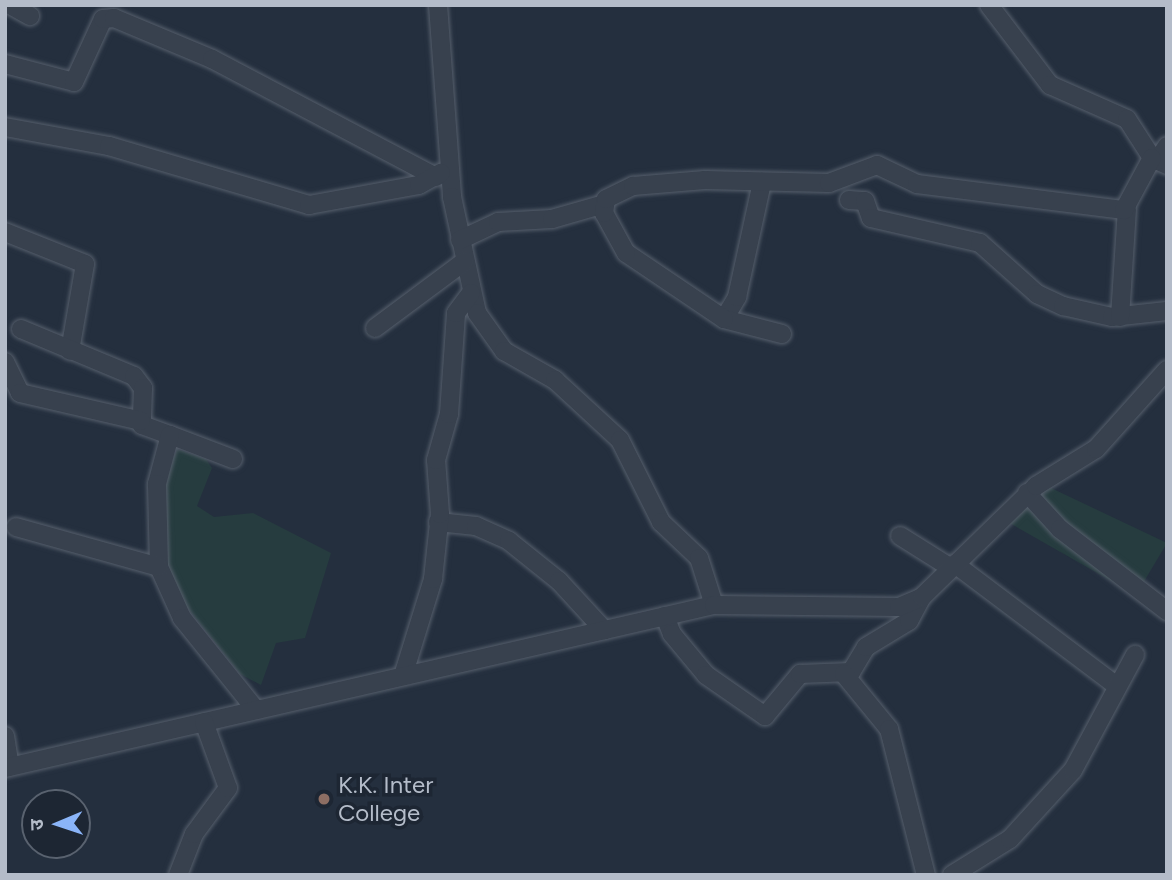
<!DOCTYPE html>
<html>
<head>
<meta charset="utf-8">
<style>
  body { margin:0 }
  #map { position:relative; width:1172px; height:880px; overflow:hidden; background:#242f3e; font-family:Figtree,"Noto Sans Devanagari",sans-serif }
  div>[style] { position:absolute }
  [style*='--x'] { left:calc(var(--x)*1px); top:calc(var(--y)*1px); width:calc(var(--w)*1px); rotate:calc(var(--a)*1deg) }
  .green>* { inset:0; background:#263c3f }
  .roads { filter:drop-shadow(0 0 2px #565f6c) drop-shadow(0 0 2px #565f6c) }
  .minor>* { height:18px; margin:-9px; padding:0 9px; transform-origin:9px; border-radius:9px; background:#38414e }
  .dots>* { width:19px; height:19px; translate:-50% -50%; box-sizing:border-box; border:4px solid #1d2633; border-radius:50% }
  span { translate:-50% -50%; white-space:nowrap; text-align:center; line-height:1.15; -webkit-text-stroke:7px #1d2633; paint-order:stroke }
  .poi-label { font-size:24px; color:#b4bcc9 }
  .left { translate:0 -50%; text-align:left }
  .frame { position:absolute; inset:0; border:7px solid #b4bcc9; pointer-events:none }
  .north { position:absolute; left:21px; top:789px; width:70px; height:70px; box-sizing:border-box; background:#1d2633; border:2px solid #59626f; border-radius:50%; rotate:268deg; font-size:19px; font-weight:700; line-height:28px; text-align:center; color:#b4bcc9 }
  .north::after { content:''; display:block; margin:auto; width:24px; height:32px; background:#8ab4f8; clip-path:polygon(50% 0,100% 100%,50% 72%,0 100%) }
</style>
</head>
<body>
<div id="map">
  <div class="green">
    <i style="clip-path:polygon(177px 449px,206px 459px,212px 468px,197px 506px,214px 517px,253px 513px,331px 553px,305px 638px,276px 643px,261px 685px,240px 674px,161px 575px,162px 489px)"></i>
    <i style="clip-path:polygon(1049px 487px,1167px 543px,1136px 595px,1006px 521px)"></i>
  </div>
  <div class="roads">
    <div class="minor">
      <i style="--x:10;--y:5;--w:23;--a:29"></i>
      <i style="--x:438;--y:5;--w:193;--a:85.8"></i>
      <i style="--x:452;--y:197;--w:119;--a:77.8"></i>
      <i style="--x:477;--y:313;--w:47;--a:54.6"></i>
      <i style="--x:504;--y:351;--w:59;--a:29.6"></i>
      <i style="--x:555;--y:380;--w:88;--a:42.7"></i>
      <i style="--x:620;--y:440;--w:92;--a:63.4"></i>
      <i style="--x:661;--y:522;--w:52;--a:43.5"></i>
      <i style="--x:699;--y:558;--w:49;--a:72.3"></i>
      <i style="--x:989;--y:5;--w:101;--a:52.7"></i>
      <i style="--x:1050;--y:85;--w:84;--a:23.8"></i>
      <i style="--x:1127;--y:119;--w:46;--a:57.3"></i>
      <i style="--x:1152;--y:158;--w:17;--a:25"></i>
      <i style="--x:5;--y:64;--w:71;--a:14.6"></i>
      <i style="--x:74;--y:82;--w:69;--a:-65.3"></i>
      <i style="--x:103;--y:19;--w:11;--a:-5"></i>
      <i style="--x:114;--y:18;--w:106;--a:22.7"></i>
      <i style="--x:212;--y:59;--w:253;--a:27.8"></i>
      <i style="--x:5;--y:127;--w:106;--a:10.4"></i>
      <i style="--x:109;--y:146;--w:209;--a:16.4"></i>
      <i style="--x:309;--y:205;--w:112;--a:-10.3"></i>
      <i style="--x:419;--y:185;--w:25;--a:-29"></i>
      <i style="--x:1157;--y:161;--w:18;--a:-56"></i>
      <i style="--x:849;--y:200;--w:16;--a:4"></i>
      <i style="--x:865;--y:201;--w:18;--a:71"></i>
      <i style="--x:871;--y:218;--w:112;--a:12.9"></i>
      <i style="--x:980;--y:243;--w:76;--a:41.8"></i>
      <i style="--x:1037;--y:294;--w:29;--a:25"></i>
      <i style="--x:1063;--y:306;--w:50;--a:12.7"></i>
      <i style="--x:1112;--y:317;--w:55;--a:-6.2"></i>
      <i style="--x:5;--y:232;--w:86;--a:21.8"></i>
      <i style="--x:85;--y:264;--w:88;--a:99.8"></i>
      <i style="--x:460;--y:240;--w:42;--a:-25.3"></i>
      <i style="--x:498;--y:222;--w:54;--a:-3.2"></i>
      <i style="--x:552;--y:219;--w:54;--a:-16.1"></i>
      <i style="--x:1120;--y:317;--w:108;--a:-86.3"></i>
      <i style="--x:724;--y:319;--w:26;--a:-59"></i>
      <i style="--x:737;--y:297;--w:118;--a:-77.7"></i>
      <i style="--x:375;--y:328;--w:112;--a:-36.7"></i>
      <i style="--x:21;--y:329;--w:122;--a:22.6"></i>
      <i style="--x:134;--y:376;--w:15;--a:53"></i>
      <i style="--x:143;--y:388;--w:37;--a:92"></i>
      <i style="--x:142;--y:425;--w:30;--a:20"></i>
      <i style="--x:782;--y:334;--w:60;--a:-165.5"></i>
      <i style="--x:724;--y:319;--w:118;--a:-146"></i>
      <i style="--x:626;--y:253;--w:46;--a:-118.8"></i>
      <i style="--x:604;--y:213;--w:14;--a:-82"></i>
      <i style="--x:606;--y:199;--w:30;--a:-26"></i>
      <i style="--x:633;--y:186;--w:72;--a:-4.8"></i>
      <i style="--x:705;--y:180;--w:124;--a:1.4"></i>
      <i style="--x:829;--y:183;--w:51;--a:-20.6"></i>
      <i style="--x:877;--y:165;--w:44;--a:25.4"></i>
      <i style="--x:917;--y:184;--w:209;--a:7.2"></i>
      <i style="--x:1124;--y:210;--w:59;--a:-61.7"></i>
      <i style="--x:5;--y:362;--w:34;--a:64"></i>
      <i style="--x:20;--y:393;--w:124;--a:13"></i>
      <i style="--x:233;--y:459;--w:67;--a:-159.1"></i>
      <i style="--x:170;--y:435;--w:51;--a:104.9"></i>
      <i style="--x:157;--y:484;--w:83;--a:88.6"></i>
      <i style="--x:159;--y:567;--w:56;--a:65.7"></i>
      <i style="--x:182;--y:618;--w:118;--a:51.2"></i>
      <i style="--x:1027;--y:493;--w:49;--a:47.5"></i>
      <i style="--x:1060;--y:529;--w:135;--a:37.5"></i>
      <i style="--x:438;--y:522;--w:38;--a:6"></i>
      <i style="--x:476;--y:526;--w:36;--a:24"></i>
      <i style="--x:509;--y:541;--w:64;--a:38.7"></i>
      <i style="--x:559;--y:581;--w:67;--a:47.4"></i>
      <i style="--x:16;--y:527;--w:148;--a:15.6"></i>
      <i style="--x:900;--y:536;--w:60;--a:32.1"></i>
      <i style="--x:955;--y:564;--w:203;--a:37"></i>
      <i style="--x:665;--y:616;--w:19;--a:69"></i>
      <i style="--x:672;--y:634;--w:53;--a:50.3"></i>
      <i style="--x:706;--y:675;--w:72;--a:34.8"></i>
      <i style="--x:765;--y:716;--w:55;--a:-50.2"></i>
      <i style="--x:800;--y:674;--w:51;--a:-2.2"></i>
      <i style="--x:851;--y:672;--w:29;--a:-59"></i>
      <i style="--x:866;--y:647;--w:50;--a:-31.2"></i>
      <i style="--x:909;--y:621;--w:27;--a:-62"></i>
      <i style="--x:844;--y:674;--w:71;--a:50.7"></i>
      <i style="--x:889;--y:729;--w:151;--a:75.8"></i>
      <i style="--x:403;--y:676;--w:102;--a:-72.8"></i>
      <i style="--x:433;--y:579;--w:65;--a:-83.9"></i>
      <i style="--x:440;--y:514;--w:54;--a:-94.2"></i>
      <i style="--x:436;--y:460;--w:48;--a:-74.2"></i>
      <i style="--x:449;--y:414;--w:101;--a:-86"></i>
      <i style="--x:456;--y:313;--w:25;--a:-53"></i>
      <i style="--x:5;--y:736;--w:31;--a:81"></i>
      <i style="--x:5;--y:768;--w:727;--a:-12.95"></i>
      <i style="--x:714;--y:605;--w:185;--a:0.6"></i>
      <i style="--x:899;--y:607;--w:25;--a:-23"></i>
      <i style="--x:922;--y:597;--w:159;--a:-44.2"></i>
      <i style="--x:1036;--y:486;--w:70;--a:-31.7"></i>
      <i style="--x:1096;--y:449;--w:106;--a:-48.1"></i>
      <i style="--x:178;--y:875;--w:44;--a:-68.7"></i>
      <i style="--x:194;--y:834;--w:57;--a:-53.5"></i>
      <i style="--x:228;--y:788;--w:70;--a:-110"></i>
      <i style="--x:952;--y:875;--w:68;--a:-31.8"></i>
      <i style="--x:1010;--y:839;--w:93;--a:-47.6"></i>
      <i style="--x:1073;--y:770;--w:131;--a:-61.7"></i>
    </div>
  </div>
  <div class="dots">
    <i style="left:324px;top:799px;background:#8d6e63"></i>
  </div>
  <div class="poi-label">
    <span class="left" style="left:338px;top:799px">K.K. Inter<br>College</span>
  </div>
  <div class="frame"></div>
  <div class="north">उ</div>
</div>
</body>
</html>
